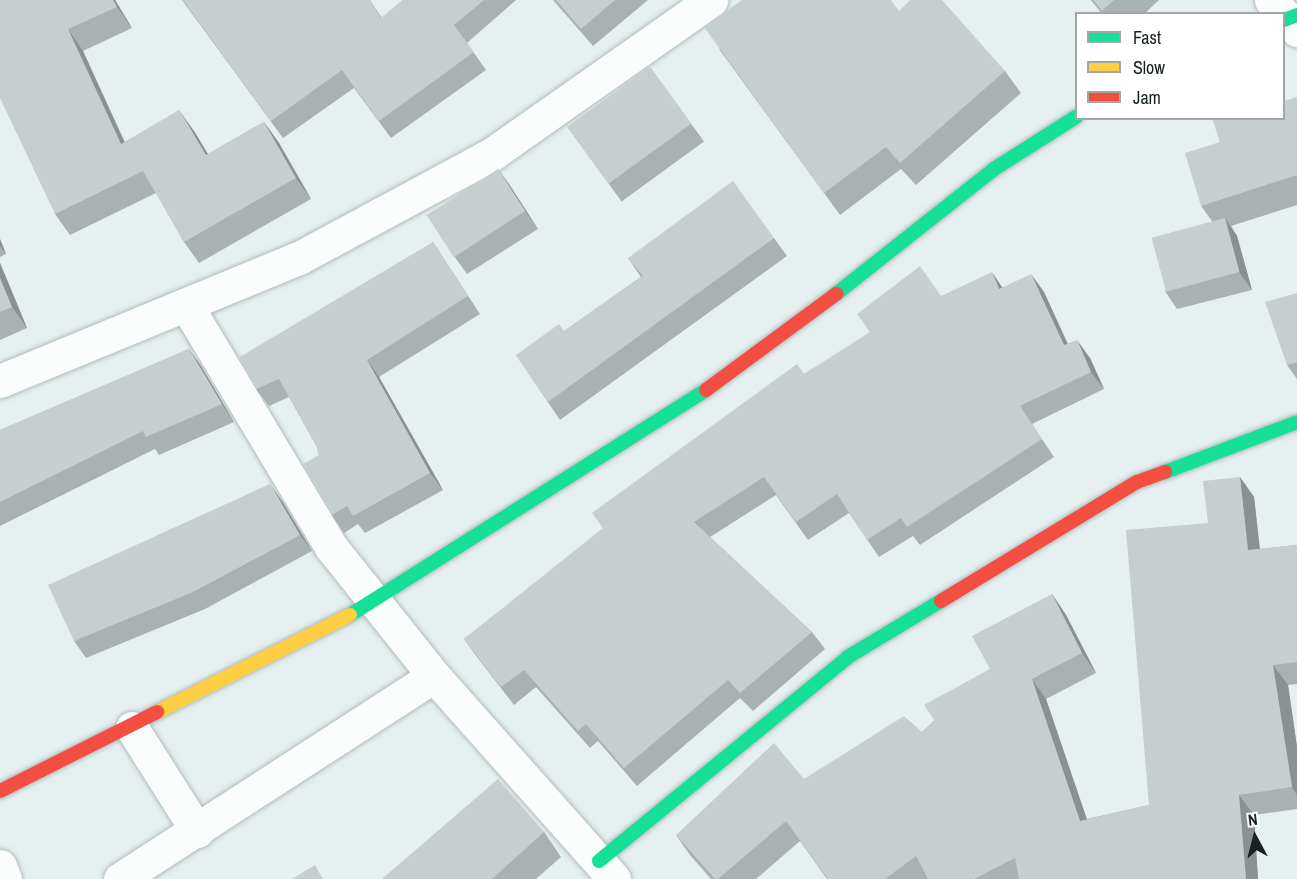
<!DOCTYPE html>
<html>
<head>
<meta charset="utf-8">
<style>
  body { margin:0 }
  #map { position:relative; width:1297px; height:879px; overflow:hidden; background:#e6f0f1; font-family:"Archivo Narrow",sans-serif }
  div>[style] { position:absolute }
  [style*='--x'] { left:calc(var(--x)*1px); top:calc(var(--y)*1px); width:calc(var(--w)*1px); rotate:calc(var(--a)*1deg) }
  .roads { filter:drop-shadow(0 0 2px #b3bbbc) drop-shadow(0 0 2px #b3bbbc) }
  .street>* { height:33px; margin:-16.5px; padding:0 16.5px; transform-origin:16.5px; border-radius:16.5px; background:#fbfdfd }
  .fast>* { height:14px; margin:-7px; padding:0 7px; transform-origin:7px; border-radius:7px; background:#16e098 }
  .slow>* { height:14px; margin:-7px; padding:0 7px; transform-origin:7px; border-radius:7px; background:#ffcf43 }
  .jam>* { height:14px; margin:-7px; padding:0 7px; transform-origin:7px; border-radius:7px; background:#f24e42 }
  .wall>* { inset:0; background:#aab1b2; transform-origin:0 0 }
  .shaded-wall>* { inset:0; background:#8b9091 }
  .building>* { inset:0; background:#c6cecf; transform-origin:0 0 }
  span { translate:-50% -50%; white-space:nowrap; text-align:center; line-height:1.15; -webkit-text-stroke:5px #fff; paint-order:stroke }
  .legend { position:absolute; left:1075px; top:12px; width:210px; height:108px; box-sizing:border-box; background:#fff; border:2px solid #a3a6a6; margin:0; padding:8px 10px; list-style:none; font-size:18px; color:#192121 }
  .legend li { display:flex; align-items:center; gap:12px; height:30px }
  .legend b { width:30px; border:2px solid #a3a6a6 }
  .north { position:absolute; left:1225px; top:807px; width:60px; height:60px; -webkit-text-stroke:4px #fff; paint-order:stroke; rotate:353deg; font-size:16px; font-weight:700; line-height:24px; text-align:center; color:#192121 }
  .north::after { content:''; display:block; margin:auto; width:21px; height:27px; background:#192121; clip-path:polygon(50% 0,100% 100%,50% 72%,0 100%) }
</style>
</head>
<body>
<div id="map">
  <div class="roads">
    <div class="street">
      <i style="--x:1271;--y:0;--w:40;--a:49"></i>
      <i style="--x:188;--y:308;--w:279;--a:59.1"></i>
      <i style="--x:331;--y:547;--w:165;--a:51.4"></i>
      <i style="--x:434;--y:676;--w:271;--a:48.4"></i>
      <i style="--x:0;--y:381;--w:323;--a:-22.4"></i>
      <i style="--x:299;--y:258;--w:219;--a:-28.3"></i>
      <i style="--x:492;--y:154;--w:268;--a:-35.1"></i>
      <i style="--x:132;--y:728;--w:122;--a:57.7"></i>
      <i style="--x:0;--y:866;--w:14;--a:69"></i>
      <i style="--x:120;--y:879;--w:374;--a:-32.9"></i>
    </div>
    <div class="fast">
      <i style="--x:1284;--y:20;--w:14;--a:-21"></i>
      <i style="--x:836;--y:294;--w:201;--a:-38.3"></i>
      <i style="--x:994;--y:169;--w:97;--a:-32.4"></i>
      <i style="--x:1165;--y:472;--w:141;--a:-20.7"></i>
      <i style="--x:350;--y:615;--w:421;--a:-32.3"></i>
      <i style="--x:599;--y:861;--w:322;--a:-39.3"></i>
      <i style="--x:848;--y:657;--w:109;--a:-31.1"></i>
    </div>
    <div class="slow">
      <i style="--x:157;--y:712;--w:216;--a:-26.7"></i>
    </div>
    <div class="jam">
      <i style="--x:706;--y:390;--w:162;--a:-36.4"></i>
      <i style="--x:941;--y:601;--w:229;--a:-31.3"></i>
      <i style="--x:1137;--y:482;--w:30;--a:-20"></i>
      <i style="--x:0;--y:791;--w:176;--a:-26.7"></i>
    </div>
  </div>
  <div class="wall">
    <i style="clip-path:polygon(0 0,115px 0,132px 28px,83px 51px,125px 142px,194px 131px,208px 154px,264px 122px,279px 143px,311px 199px,199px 263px,184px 242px,156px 193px,70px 235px,55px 214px)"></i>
    <i style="clip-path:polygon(182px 0,370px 0,382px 18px,403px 0,516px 0,467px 43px,486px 70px,391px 138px,354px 88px,283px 138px)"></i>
    <i style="clip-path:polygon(553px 0,648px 0,593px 46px)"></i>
    <i style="clip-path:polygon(1091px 0,1159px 0,1144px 14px,1102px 14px)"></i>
    <i style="clip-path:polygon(899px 11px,1005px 71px,1021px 93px,916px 185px,901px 169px,840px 215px,719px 49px)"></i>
    <i style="left:650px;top:67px;width:92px;height:102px;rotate:54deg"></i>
    <i style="clip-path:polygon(1297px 97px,1297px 205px,1231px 226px,1237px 236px,1252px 290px,1177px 309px,1165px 291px,1212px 221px,1201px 206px,1220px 142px,1284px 118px)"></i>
    <i style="clip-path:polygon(498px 169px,538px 229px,467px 274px,454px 256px)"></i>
    <i style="clip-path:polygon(774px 238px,787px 256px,560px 420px,516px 355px,564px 331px,641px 277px,628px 258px)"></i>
    <i style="clip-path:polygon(0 239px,6px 254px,0 257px)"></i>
    <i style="clip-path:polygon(433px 242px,480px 314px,379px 377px,443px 490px,365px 533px,358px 524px,344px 533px,332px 515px,317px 447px,289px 397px,269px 406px,256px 389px)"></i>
    <i style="clip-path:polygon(0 263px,27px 328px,0 340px)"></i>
    <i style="clip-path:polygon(1002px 287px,1044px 292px,1068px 344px,1090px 358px,1104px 389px,1032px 424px,1054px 457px,920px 545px,913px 536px,879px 557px,849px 513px,808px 540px,776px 495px,710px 537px,812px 632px,825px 649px,753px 711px,740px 698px,637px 786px,598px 741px,590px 748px,536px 687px,514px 705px,477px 657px,464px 639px,804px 374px,941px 296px)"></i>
    <i style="clip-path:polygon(1297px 293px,1297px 379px,1287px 365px)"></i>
    <i style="clip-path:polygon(189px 349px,201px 366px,234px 422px,159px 455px,155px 449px,0 526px,0 430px)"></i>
    <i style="clip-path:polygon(1240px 477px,1254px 497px,1260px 549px,1297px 545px,1297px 684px,1288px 685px,1297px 747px,1297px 809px,1254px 815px,1258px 879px,827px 879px,800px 841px,756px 879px,711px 879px,690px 855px,676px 835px,804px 779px,922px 732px,990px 669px,1052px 594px,1066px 615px,1096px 673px,1046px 699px,1087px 819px,1149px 805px,1208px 523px)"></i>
    <i style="clip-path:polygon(282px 501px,312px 551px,205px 609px,86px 658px,74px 641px)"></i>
    <i style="clip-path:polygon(544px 832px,561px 857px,536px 879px,382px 879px)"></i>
  </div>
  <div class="shaded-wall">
    <i style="clip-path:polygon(113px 0,115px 0,132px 28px,117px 7px)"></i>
    <i style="clip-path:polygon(68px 29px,83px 51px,135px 166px,121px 144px)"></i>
    <i style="clip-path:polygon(179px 110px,194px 131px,221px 176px,206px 155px)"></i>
    <i style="clip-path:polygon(264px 122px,279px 143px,311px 199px,296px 178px)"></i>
    <i style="clip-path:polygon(498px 169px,511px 187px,538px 229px,525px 211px)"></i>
    <i style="clip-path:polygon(1225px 218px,1237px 236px,1252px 290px,1239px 272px)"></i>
    <i style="clip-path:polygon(0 239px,6px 254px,0 246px)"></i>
    <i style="clip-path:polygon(0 263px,27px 328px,12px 307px,0 278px)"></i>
    <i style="clip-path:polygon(992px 272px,1004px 290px,999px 289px)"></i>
    <i style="clip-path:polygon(1031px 274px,1044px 292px,1076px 363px,1064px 345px)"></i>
    <i style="clip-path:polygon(1077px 340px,1090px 358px,1104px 389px,1091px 372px)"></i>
    <i style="clip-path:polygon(189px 349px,201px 366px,234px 422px,222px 404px)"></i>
    <i style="clip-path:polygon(367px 360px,379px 377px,443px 490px,430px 473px)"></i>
    <i style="clip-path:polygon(1240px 477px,1254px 497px,1262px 570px,1248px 550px)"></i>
    <i style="clip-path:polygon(270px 484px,282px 501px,312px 551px,300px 535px)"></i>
    <i style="clip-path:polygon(1052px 594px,1066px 615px,1096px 673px,1082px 653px)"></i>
    <i style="clip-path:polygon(1273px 665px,1288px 685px,1297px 747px,1297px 795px,1292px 787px)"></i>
    <i style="clip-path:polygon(1032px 679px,1046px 699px,1094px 841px,1080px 821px)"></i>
    <i style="clip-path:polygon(1239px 795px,1254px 815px,1258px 879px,1246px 879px)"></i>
  </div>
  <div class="building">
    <i style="clip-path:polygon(0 0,113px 0,117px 7px,68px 29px,121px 144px,179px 110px,206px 155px,264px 122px,296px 178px,184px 242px,143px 171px,55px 214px,0 98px)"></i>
    <i style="clip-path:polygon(183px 0,370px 0,381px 18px,403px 0,484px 0,454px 25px,474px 52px,379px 121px,342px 70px,271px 121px)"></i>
    <i style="clip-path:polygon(556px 0,615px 0,581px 29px)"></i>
    <i style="clip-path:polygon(742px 0,891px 0,899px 11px,910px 0,942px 0,1005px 71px,900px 163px,886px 147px,824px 193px,704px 27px)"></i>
    <i style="clip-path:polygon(1093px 0,1114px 0,1102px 11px)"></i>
    <i style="left:650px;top:67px;width:70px;height:102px;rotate:54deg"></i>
    <i style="clip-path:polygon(1297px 97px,1297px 175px,1201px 206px,1185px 153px,1220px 142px,1212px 118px,1284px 118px,1284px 101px)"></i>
    <i style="left:498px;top:169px;width:50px;height:85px;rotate:57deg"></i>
    <i style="clip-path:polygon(733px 181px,774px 238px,548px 402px,516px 355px,559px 324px,564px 331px,643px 276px,628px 258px)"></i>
    <i style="left:1225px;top:218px;width:56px;height:76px;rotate:75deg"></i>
    <i style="clip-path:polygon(433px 242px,468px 296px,367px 360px,430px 473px,353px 516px,347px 506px,332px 515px,302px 465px,319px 455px,317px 447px,279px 379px,256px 389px,238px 358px)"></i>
    <i style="clip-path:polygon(920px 266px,941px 296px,992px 272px,999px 289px,1031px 274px,1064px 345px,1077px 340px,1091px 372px,1020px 406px,1042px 439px,907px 527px,901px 518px,867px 540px,837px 494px,796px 522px,764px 477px,694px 522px,812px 632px,740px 693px,728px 680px,624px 768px,586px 724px,578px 731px,524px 670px,501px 687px,464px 639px,603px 528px,592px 513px,797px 364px,804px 374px,870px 332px,857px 314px)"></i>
    <i style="clip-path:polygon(0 278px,12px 307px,0 312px)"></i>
    <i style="clip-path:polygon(1297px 293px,1297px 362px,1287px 365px,1265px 302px)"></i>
    <i style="clip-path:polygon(189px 349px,222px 404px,146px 437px,143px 431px,0 502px,0 430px)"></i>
    <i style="clip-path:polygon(1240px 477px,1248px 550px,1297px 545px,1297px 662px,1273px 665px,1292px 787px,1239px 795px,1246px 879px,1019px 879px,1015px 858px,974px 879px,928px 879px,916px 856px,885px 879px,828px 879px,786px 821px,718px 879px,715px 879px,676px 835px,774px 743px,804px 779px,904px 716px,922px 732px,935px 721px,924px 705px,990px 669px,972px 636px,1052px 594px,1082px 653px,1032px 679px,1080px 821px,1149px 805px,1126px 530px,1208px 523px,1203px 481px)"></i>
    <i style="clip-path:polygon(270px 484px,300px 535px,193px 592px,74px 641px,48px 585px)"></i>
    <i style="clip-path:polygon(498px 779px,544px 832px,492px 879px,382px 879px)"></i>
    <i style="clip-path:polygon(315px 865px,323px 879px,292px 879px)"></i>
  </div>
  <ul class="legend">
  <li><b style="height:8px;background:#16e098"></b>Fast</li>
  <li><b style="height:8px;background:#ffcf43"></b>Slow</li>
  <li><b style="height:8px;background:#f24e42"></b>Jam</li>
  </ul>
  <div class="north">N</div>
</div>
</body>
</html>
